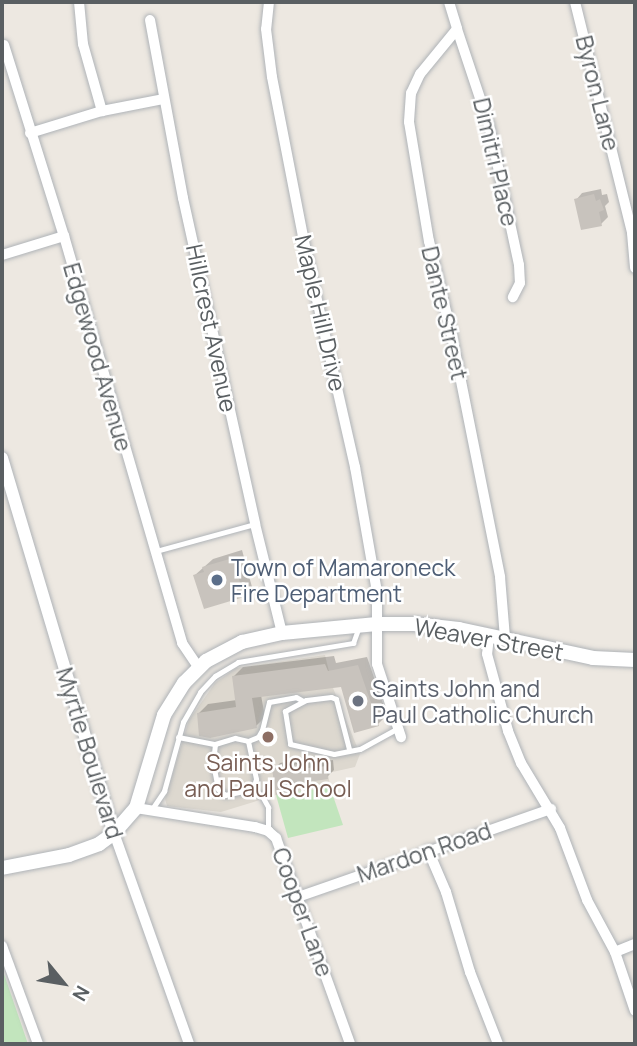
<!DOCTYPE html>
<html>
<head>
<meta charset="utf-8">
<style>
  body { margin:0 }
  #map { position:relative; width:637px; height:1046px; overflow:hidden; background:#ede8e1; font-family:Manrope,sans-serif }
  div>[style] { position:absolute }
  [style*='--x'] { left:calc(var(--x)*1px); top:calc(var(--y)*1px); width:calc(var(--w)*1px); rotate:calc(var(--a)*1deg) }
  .education>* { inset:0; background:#ddd8cf }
  .green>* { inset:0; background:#c2e5bd }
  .shadow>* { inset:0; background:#0003 }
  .building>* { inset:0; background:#c8c3bd }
  .roads { filter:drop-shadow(0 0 2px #afb3b7) drop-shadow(0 0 2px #afb3b7) }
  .service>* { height:5px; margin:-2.5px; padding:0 2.5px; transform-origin:2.5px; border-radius:2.5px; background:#fff }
  .minor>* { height:10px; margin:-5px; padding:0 5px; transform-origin:5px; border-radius:5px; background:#fff }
  .tertiary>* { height:12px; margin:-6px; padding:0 6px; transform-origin:6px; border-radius:6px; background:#fff }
  .secondary>* { height:14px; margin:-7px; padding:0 7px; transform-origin:7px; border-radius:7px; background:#fff }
  .dots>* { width:19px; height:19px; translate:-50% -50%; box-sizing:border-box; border:4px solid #fff; border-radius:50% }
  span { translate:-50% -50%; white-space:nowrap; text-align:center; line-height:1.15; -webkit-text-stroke:5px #fff; paint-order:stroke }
  .street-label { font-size:23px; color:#5a5f62 }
  .service-label { font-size:23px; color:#4e5e75 }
  .left { translate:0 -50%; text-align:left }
  .worship-label { font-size:23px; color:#5b616d }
  .education-label { font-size:23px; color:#785e54 }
  .frame { position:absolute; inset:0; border:4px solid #5a5f62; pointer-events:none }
  .north { position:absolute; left:28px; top:948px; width:70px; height:70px; -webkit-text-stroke:5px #fff; paint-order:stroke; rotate:120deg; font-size:19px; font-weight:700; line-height:28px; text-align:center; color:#5a5f62 }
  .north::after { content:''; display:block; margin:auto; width:24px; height:32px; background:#5a5f62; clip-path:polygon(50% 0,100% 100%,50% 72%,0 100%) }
</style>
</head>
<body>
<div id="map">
  <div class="education">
    <i style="clip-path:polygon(325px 655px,333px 688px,360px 754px,355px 767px,328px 773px,330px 787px,276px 795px,221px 812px,167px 806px,165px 799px,189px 720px,215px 683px,236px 668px)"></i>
  </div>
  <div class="green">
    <i style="clip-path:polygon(330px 787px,343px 825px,288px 838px,276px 795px)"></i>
    <i style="clip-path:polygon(2px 968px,28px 1044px,2px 1044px)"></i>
  </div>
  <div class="shadow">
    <i style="clip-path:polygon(601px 189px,602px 195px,607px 194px,609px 202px,605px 206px,608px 217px,601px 224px,576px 200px,582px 193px)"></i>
    <i style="clip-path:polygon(242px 550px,252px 587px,243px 596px,195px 575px,213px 559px)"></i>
    <i style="clip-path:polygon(334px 656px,336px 663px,367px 657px,387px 715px,378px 724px,342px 685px,261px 695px,265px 717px,256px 726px,199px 713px,208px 704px,237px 700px,234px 676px,243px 667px)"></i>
    <i style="clip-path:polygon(314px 756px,314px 762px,333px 760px,334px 770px,327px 777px,294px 782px,288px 792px,274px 770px,280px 763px)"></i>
  </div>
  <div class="building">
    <i style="clip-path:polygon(594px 194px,596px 201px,600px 199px,604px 210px,599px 212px,602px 226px,581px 230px,574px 199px)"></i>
    <i style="clip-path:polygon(233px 558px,244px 597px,204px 609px,193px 575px,204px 572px,202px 567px)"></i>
    <i style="clip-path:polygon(325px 664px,328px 671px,358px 665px,379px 726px,354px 733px,341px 687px,252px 698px,257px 728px,210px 738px,199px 736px,197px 713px,236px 707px,232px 676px)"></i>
    <i style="clip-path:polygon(308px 762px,308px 768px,327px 766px,328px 779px,288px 785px,289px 793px,276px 795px,272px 769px)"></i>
  </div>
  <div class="roads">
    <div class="service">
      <i style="--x:156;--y:551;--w:103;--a:-15.3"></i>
      <i style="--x:178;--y:737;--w:38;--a:11"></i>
      <i style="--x:215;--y:744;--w:21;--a:-17"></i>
      <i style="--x:235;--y:738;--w:13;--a:13"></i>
      <i style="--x:248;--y:741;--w:39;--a:78"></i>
      <i style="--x:256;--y:779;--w:10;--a:107"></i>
      <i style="--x:253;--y:789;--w:29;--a:168"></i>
      <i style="--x:225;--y:795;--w:9;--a:-139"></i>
      <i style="--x:218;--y:789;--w:26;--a:-101"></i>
      <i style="--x:213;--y:763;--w:19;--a:-84"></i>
      <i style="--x:248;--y:741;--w:11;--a:-22"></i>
      <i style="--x:258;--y:737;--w:8;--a:-60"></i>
      <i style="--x:262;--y:730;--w:29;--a:-76"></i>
      <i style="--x:269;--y:702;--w:27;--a:-10"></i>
      <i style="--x:296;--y:697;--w:8;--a:30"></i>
      <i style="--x:349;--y:749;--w:52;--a:-104.6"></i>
      <i style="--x:336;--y:699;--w:5;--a:-158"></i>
      <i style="--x:331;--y:697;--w:25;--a:173"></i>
      <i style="--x:306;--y:700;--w:24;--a:152"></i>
      <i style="--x:285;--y:711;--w:33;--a:81"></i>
      <i style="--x:290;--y:744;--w:45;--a:12.8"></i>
      <i style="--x:334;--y:754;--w:26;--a:-11"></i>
      <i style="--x:360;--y:749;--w:43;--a:-28.9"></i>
      <i style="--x:253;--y:789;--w:11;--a:38"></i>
      <i style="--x:262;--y:796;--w:13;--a:61"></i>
      <i style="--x:268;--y:807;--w:24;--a:90"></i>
      <i style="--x:152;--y:809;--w:22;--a:-56"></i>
      <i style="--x:164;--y:791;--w:72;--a:-74.6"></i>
      <i style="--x:183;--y:722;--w:34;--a:-60"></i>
      <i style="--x:200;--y:692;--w:22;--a:-47"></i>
      <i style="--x:215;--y:676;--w:27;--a:-31"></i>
      <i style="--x:238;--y:662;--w:117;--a:-9.4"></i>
      <i style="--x:353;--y:643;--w:15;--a:-70"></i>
    </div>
    <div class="minor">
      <i style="--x:79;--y:2;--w:42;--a:84.6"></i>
      <i style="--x:83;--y:44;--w:70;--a:74.2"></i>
      <i style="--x:269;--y:2;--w:27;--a:96"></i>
      <i style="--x:266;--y:29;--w:48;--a:82.9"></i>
      <i style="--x:272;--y:77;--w:173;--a:79"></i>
      <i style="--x:305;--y:247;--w:226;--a:77.2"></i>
      <i style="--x:355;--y:467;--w:127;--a:80"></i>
      <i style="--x:377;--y:592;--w:72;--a:90"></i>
      <i style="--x:377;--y:664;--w:77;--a:71.8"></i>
      <i style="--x:449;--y:2;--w:28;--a:73"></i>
      <i style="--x:457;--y:29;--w:58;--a:129.4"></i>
      <i style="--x:420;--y:74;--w:21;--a:115"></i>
      <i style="--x:411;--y:93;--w:29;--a:94"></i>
      <i style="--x:409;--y:122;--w:121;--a:80.5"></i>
      <i style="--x:429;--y:241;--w:98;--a:76.4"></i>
      <i style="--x:452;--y:336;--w:246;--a:78.7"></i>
      <i style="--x:500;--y:577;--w:61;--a:85.3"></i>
      <i style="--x:575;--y:2;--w:238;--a:76.1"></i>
      <i style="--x:632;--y:233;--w:35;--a:85"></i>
      <i style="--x:150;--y:20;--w:181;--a:79.5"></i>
      <i style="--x:183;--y:198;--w:334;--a:77.5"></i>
      <i style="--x:255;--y:524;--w:112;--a:76.1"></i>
      <i style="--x:457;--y:29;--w:101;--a:71.6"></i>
      <i style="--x:489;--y:125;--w:143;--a:77.9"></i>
      <i style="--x:519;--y:265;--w:18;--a:87"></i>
      <i style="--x:520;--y:283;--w:16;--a:117"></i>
      <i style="--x:4;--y:45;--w:200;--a:72.6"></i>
      <i style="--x:64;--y:236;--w:424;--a:73.8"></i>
      <i style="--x:182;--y:643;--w:29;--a:56"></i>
      <i style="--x:30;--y:133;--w:75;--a:-17"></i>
      <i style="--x:102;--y:111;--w:62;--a:-11.1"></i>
      <i style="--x:2;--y:255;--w:65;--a:-17"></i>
      <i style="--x:489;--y:636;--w:18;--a:96"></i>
      <i style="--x:487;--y:654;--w:80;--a:74.7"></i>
      <i style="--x:508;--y:731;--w:35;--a:68"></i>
      <i style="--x:521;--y:763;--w:76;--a:59"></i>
      <i style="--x:560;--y:828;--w:77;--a:69.4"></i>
      <i style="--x:587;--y:900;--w:59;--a:61.7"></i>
      <i style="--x:615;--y:952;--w:62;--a:71.3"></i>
      <i style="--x:136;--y:808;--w:121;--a:9.1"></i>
      <i style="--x:255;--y:827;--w:14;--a:17"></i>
      <i style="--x:268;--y:831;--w:11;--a:41"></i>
      <i style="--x:276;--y:838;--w:219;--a:70.2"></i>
      <i style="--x:114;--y:833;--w:224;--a:70.4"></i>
      <i style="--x:428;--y:850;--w:46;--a:66.8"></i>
      <i style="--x:446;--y:892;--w:84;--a:73.3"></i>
      <i style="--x:470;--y:972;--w:77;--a:68.7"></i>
      <i style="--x:298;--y:897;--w:268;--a:-19.2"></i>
      <i style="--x:2;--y:946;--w:104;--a:69.8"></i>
      <i style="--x:615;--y:952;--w:22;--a:-22"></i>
    </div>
    <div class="tertiary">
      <i style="--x:2;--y:458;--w:391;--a:73.4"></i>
    </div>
    <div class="secondary">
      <i style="--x:2;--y:868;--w:68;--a:-11"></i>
      <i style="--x:69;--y:855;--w:32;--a:-20"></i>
      <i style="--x:99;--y:844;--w:19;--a:-36"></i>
      <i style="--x:114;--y:833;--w:33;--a:-49"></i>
      <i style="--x:136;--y:808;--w:97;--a:-73.2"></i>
      <i style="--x:164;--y:715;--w:38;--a:-58"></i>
      <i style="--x:184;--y:683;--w:31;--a:-45"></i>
      <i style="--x:206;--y:661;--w:41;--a:-27.8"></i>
      <i style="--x:242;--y:642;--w:41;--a:-12.7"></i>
      <i style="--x:282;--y:633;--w:95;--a:-5.4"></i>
      <i style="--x:377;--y:624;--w:37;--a:0"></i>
      <i style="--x:414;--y:624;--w:45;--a:6.3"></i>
      <i style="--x:459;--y:629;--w:137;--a:12.2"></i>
      <i style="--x:593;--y:658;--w:42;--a:2.7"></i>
    </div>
  </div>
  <div class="dots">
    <i style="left:217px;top:580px;background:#5c6f8a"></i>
    <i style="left:358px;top:701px;background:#6b7280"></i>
    <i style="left:268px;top:737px;background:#8d6e63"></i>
  </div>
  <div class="street-label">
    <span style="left:598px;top:93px;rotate:76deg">Byron Lane</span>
    <span style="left:496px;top:162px;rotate:77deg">Dimitri Place</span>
    <span style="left:321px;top:313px;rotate:77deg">Maple Hill Drive</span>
    <span style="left:445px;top:313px;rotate:77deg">Dante Street</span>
    <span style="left:212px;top:328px;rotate:78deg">Hillcrest Avenue</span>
    <span style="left:98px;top:357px;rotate:74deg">Edgewood Avenue</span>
    <span style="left:489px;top:639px;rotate:10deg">Weaver Street</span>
    <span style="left:90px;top:753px;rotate:73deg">Myrtle Boulevard</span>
    <span style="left:424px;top:852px;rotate:-19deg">Mardon Road</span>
    <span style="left:303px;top:912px;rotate:70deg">Cooper Lane</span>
  </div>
  <div class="service-label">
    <span class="left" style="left:231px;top:580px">Town of Mamaroneck<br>Fire Department</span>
  </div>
  <div class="worship-label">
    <span class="left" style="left:372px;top:701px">Saints John and<br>Paul Catholic Church</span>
  </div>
  <div class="education-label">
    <span style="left:268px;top:775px">Saints John<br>and Paul School</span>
  </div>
  <div class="frame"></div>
  <div class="north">N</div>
</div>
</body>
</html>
